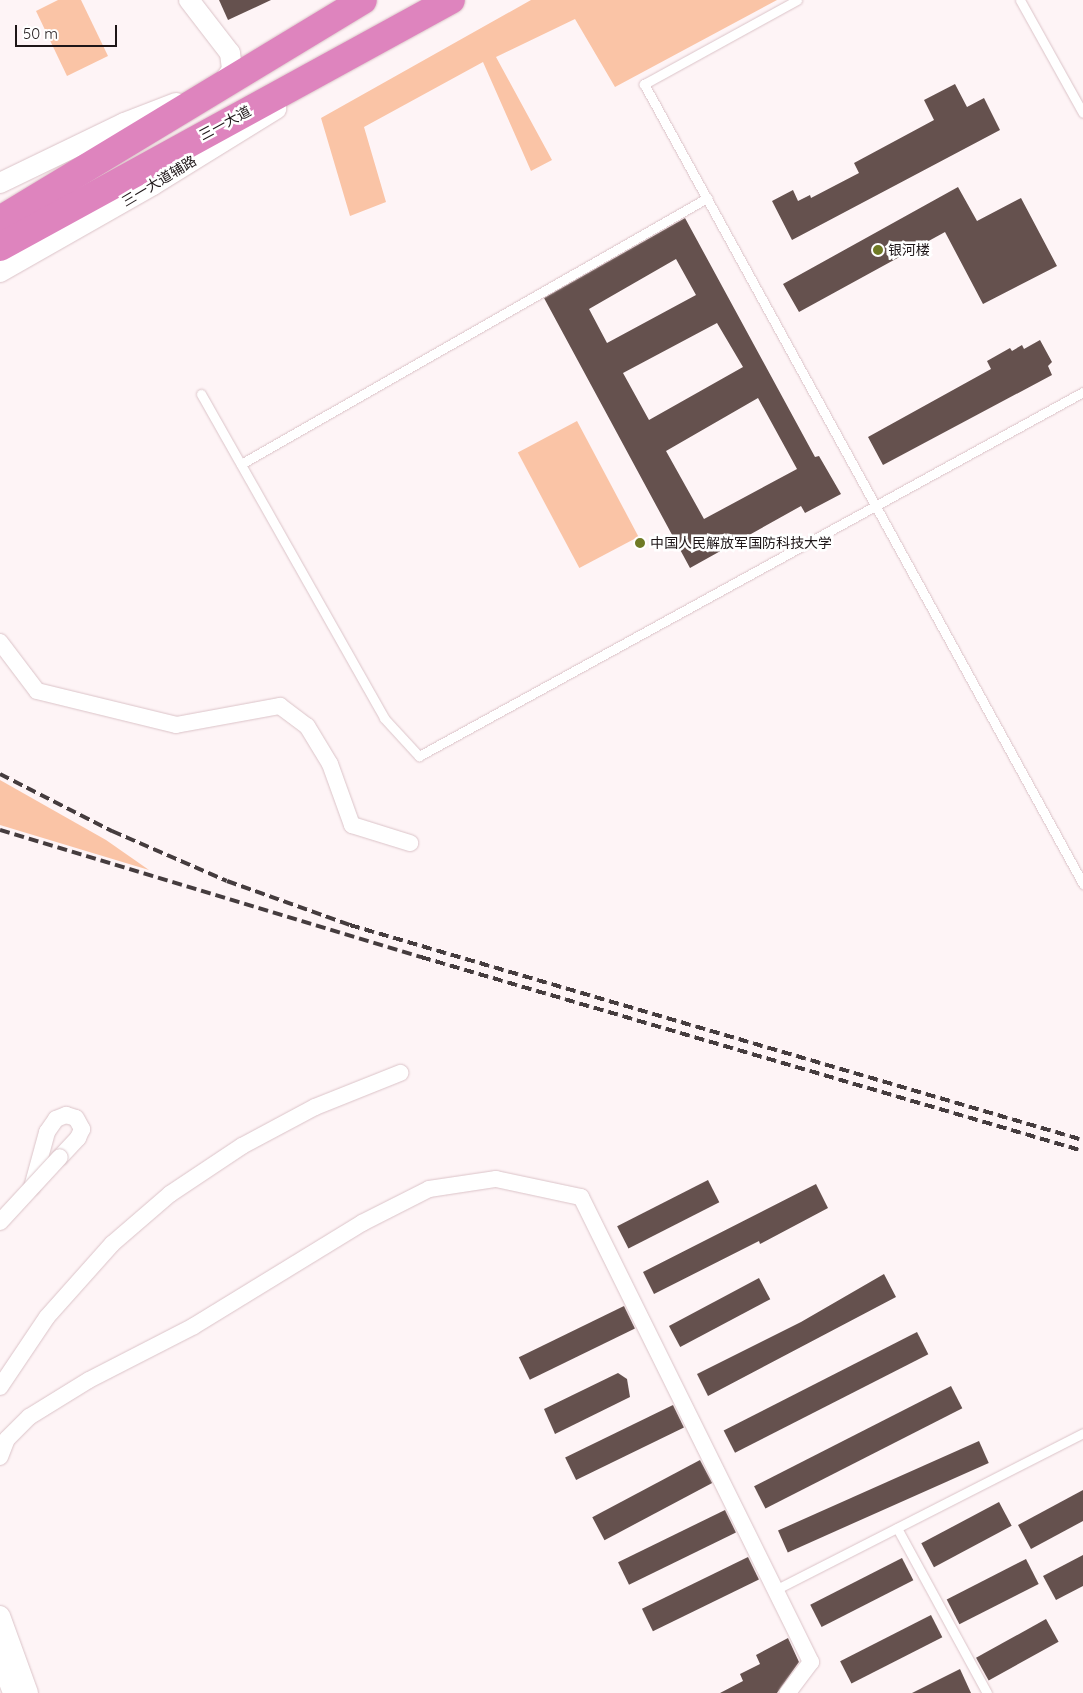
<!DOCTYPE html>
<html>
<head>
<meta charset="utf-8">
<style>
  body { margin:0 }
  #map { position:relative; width:1083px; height:1693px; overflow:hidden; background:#fef4f6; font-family:Quicksand,"Noto Sans SC",sans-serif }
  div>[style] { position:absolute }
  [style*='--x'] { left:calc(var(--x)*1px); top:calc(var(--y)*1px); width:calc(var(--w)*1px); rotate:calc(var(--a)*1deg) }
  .green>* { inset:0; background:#fac4a6; transform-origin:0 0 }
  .building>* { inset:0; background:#65514e; transform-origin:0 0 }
  .roads { filter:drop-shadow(0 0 1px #dbc3c8) drop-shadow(0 0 1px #dbc3c8) }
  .service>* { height:9px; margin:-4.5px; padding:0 4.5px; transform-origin:4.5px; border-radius:4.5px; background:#fff }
  .minor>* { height:16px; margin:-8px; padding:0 8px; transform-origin:8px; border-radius:8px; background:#fff }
  .tertiary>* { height:20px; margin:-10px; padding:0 10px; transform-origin:10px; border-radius:10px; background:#fff }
  .secondary>* { height:22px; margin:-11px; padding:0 11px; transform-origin:11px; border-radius:11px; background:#fff }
  .trunk>* { height:28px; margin:-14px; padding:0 14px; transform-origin:14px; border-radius:14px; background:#de84be }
  .rail>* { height:4px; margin-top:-2px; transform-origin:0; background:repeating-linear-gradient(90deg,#453c3e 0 10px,transparent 0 15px) }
  .bridges { filter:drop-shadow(0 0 1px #dbc3c8) drop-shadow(0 0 1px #dbc3c8) }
  .minor-bridge>* { height:16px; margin:-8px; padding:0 8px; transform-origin:8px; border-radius:8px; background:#fff }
  .dots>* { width:14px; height:14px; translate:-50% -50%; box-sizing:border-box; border:2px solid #fff; border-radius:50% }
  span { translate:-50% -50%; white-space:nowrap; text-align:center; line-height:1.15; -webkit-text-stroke:5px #fff; paint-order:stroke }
  .street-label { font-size:14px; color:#1e1618 }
  .poi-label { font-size:14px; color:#1e1618 }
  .left { translate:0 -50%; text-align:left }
  .scale { position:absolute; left:15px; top:25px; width:102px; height:22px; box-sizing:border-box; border:2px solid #1e1618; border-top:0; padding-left:6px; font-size:15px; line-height:18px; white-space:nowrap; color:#1e1618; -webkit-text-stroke:4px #fff; paint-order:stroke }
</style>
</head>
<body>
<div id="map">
  <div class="green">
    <i style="clip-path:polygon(58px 0,81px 0,108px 56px,67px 76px,36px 11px)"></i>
    <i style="clip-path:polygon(531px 0,777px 0,615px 87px,575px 19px,496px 57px,552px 160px,531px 171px,483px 62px,364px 127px,386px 202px,350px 216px,321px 118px)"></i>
    <i style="left:577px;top:421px;width:131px;height:67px;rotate:62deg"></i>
    <i style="clip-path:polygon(0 780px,106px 840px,149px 870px,0 825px)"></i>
  </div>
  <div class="building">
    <i style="clip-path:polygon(219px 0,271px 0,228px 20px)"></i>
    <i style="clip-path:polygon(955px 84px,967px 107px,984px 98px,1000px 130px,792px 240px,772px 201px,793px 190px,798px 201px,810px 195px,811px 198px,859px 173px,854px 163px,934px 120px,924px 100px)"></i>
    <i style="clip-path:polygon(958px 187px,977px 221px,1021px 198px,1057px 266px,983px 304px,945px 232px,799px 312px,783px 284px)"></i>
    <i style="clip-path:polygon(evenodd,685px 218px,815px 457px,819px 456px,841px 494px,805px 513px,801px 506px,690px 568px,544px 298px,685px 218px,676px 259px,696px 295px,607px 343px,589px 309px,676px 259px,685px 218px,717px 323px,743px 367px,649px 420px,623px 373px,717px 323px,685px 218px,758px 398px,797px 469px,704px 519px,666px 451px,758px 398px)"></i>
    <i style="clip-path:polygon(1040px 340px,1052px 362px,1048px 366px,1052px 375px,883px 465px,868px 437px,991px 369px,987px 361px,1010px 348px,1012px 351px,1022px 345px,1024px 349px)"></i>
    <i style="left:708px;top:1180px;width:25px;height:102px;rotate:63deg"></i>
    <i style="clip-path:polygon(816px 1184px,828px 1208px,760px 1244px,759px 1241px,654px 1294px,643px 1272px)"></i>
    <i style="clip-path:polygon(884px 1274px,896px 1297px,708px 1396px,697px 1374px,801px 1322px)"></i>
    <i style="left:759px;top:1278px;width:24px;height:102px;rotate:62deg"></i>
    <i style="left:624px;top:1306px;width:25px;height:117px;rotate:64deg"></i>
    <i style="left:917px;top:1332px;width:25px;height:217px;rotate:63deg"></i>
    <i style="clip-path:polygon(618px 1373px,627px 1379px,630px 1397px,555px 1434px,544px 1409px)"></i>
    <i style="left:951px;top:1386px;width:25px;height:221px;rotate:63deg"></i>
    <i style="left:673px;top:1405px;width:25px;height:120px;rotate:64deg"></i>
    <i style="left:979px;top:1441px;width:24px;height:220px;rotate:66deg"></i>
    <i style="left:700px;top:1460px;width:26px;height:122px;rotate:62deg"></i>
    <i style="clip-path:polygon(1083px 1490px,1083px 1521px,1031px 1549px,1018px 1525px)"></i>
    <i style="left:999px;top:1502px;width:27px;height:88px;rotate:62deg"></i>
    <i style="left:725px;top:1510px;width:25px;height:119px;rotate:64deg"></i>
    <i style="clip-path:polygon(1083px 1555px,1083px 1586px,1056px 1600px,1043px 1576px)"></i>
    <i style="left:748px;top:1557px;width:25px;height:118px;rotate:64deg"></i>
    <i style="left:902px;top:1558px;width:25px;height:103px;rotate:63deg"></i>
    <i style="left:1026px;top:1559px;width:28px;height:89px;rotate:63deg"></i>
    <i style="left:931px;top:1615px;width:25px;height:102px;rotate:63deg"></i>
    <i style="left:1046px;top:1619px;width:26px;height:80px;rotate:61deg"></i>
    <i style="clip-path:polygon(788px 1638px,799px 1662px,777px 1693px,720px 1693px,743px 1681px,740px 1674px,760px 1664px,756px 1655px)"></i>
    <i style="clip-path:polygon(960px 1669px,971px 1693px,912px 1693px)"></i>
  </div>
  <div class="roads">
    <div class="service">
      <i style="--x:797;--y:0;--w:175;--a:151.2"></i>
      <i style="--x:644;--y:84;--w:913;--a:61.24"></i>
      <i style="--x:1020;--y:0;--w:129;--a:60.9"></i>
      <i style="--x:201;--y:394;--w:372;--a:60.5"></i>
      <i style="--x:384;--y:718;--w:52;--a:47.4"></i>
      <i style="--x:419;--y:756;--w:757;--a:-28.73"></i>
      <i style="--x:241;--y:464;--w:537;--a:-29.72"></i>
      <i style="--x:897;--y:1528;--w:188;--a:61.4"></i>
      <i style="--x:777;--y:1589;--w:343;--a:-27"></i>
    </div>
    <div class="minor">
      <i style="--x:0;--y:642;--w:61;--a:52.9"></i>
      <i style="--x:37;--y:691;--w:143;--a:13.7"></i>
      <i style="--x:176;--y:725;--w:106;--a:-10.4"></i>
      <i style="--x:280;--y:706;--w:34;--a:37"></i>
      <i style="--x:307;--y:726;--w:44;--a:58.8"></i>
      <i style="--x:330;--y:764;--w:65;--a:70.2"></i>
      <i style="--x:352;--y:825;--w:61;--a:17.2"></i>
      <i style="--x:32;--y:1187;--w:57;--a:-74.7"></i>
      <i style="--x:47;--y:1132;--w:16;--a:-55"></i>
      <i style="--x:56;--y:1119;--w:11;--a:-22"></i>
      <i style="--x:66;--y:1115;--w:10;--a:17"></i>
      <i style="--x:76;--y:1118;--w:13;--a:61"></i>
      <i style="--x:82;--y:1129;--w:10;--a:114"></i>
      <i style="--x:78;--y:1138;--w:26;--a:133"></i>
      <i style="--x:0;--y:1387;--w:84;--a:-56.1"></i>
      <i style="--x:47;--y:1317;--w:98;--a:-48.3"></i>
      <i style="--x:112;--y:1244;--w:77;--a:-40.8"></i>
      <i style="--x:170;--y:1194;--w:87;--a:-33.7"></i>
      <i style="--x:242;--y:1146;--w:83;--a:-28.1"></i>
      <i style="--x:315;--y:1107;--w:92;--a:-21.8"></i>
      <i style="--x:0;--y:1457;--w:19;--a:-69"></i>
      <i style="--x:7;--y:1439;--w:31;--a:-45"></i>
      <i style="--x:29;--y:1417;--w:70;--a:-31.7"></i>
      <i style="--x:89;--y:1380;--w:118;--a:-27.2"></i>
      <i style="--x:194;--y:1326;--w:197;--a:-31.5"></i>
      <i style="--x:362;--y:1223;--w:75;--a:-26.9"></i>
      <i style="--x:429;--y:1189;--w:68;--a:-8.5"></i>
      <i style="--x:496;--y:1179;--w:87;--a:12"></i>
      <i style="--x:581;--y:1197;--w:519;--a:63.68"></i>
      <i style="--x:811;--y:1662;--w:39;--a:127"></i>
    </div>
    <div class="tertiary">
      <i style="--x:189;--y:0;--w:67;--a:52.3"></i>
      <i style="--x:230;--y:53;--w:17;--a:83"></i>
      <i style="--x:232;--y:70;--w:21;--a:127"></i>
      <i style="--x:0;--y:183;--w:138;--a:-25.8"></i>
      <i style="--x:124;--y:123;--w:56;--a:-21"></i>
      <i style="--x:0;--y:272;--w:176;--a:-29.6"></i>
      <i style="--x:153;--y:185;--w:145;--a:-31.7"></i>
      <i style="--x:0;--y:1616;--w:82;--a:70"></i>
    </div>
    <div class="secondary">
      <i style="--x:0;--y:1656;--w:40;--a:69"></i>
    </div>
    <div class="trunk">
      <i style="--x:0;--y:220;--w:424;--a:-31.2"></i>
      <i style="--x:0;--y:247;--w:514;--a:-28.71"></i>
    </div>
  </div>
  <div class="rail">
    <i style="--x:0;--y:774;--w:126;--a:27"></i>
    <i style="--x:112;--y:831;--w:125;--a:23.5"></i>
    <i style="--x:227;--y:881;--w:131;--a:19.7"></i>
    <i style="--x:350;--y:925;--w:764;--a:16.35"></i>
    <i style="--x:0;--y:830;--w:440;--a:16.8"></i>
    <i style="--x:421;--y:957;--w:690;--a:16.33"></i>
  </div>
  <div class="bridges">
    <div class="minor-bridge">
      <i style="--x:0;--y:1222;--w:88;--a:-47.3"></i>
    </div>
  </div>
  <div class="dots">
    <i style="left:878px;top:250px;background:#6f7a25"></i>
    <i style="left:640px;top:543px;background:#6f7a25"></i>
  </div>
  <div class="street-label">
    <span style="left:225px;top:123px;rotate:-28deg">三一大道</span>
    <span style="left:159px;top:181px;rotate:-31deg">三一大道辅路</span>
  </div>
  <div class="poi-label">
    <span class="left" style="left:888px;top:250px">银河楼</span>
    <span class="left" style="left:650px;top:543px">中国人民解放军国防科技大学</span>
  </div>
  <div class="scale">50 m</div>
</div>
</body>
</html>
